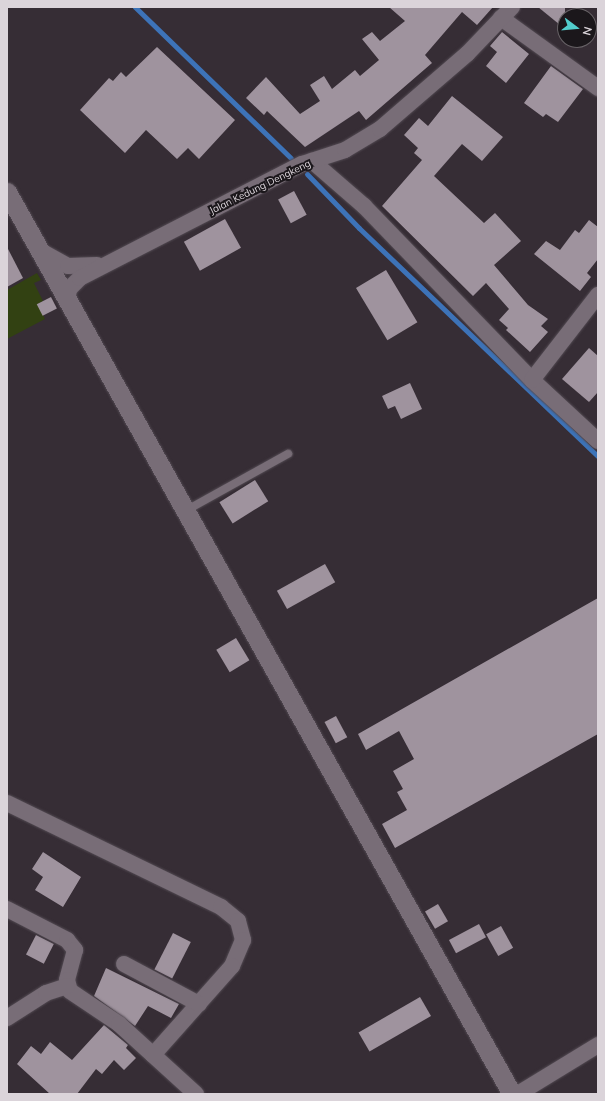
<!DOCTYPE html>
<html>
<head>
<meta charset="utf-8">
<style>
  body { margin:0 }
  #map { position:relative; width:605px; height:1101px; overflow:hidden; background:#362d35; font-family:Mulish,sans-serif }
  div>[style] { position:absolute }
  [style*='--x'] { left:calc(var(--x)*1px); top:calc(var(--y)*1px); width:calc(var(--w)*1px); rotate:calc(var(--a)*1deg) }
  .green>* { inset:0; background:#324112 }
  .stream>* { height:5px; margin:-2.5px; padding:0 2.5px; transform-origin:2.5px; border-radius:2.5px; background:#3d73b8 }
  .building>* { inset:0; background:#9f939e; transform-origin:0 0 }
  .roads { filter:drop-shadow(0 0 1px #524a52) drop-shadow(0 0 1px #524a52) }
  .service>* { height:8px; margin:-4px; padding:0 4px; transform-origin:4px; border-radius:4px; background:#786d77 }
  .minor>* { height:16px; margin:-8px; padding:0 8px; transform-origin:8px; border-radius:8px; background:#786d77 }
  .tertiary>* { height:19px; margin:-9.5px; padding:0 9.5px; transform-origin:9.5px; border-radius:9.5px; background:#786d77 }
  span { translate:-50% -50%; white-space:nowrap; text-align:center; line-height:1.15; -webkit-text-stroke:4px #1b171b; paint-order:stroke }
  .street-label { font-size:10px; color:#dbd4da }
  .frame { position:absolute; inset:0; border:8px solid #dbd4da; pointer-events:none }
  .north { position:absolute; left:557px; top:8px; width:40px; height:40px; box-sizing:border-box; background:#1b171b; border:1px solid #686367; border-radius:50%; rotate:106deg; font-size:11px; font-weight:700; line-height:16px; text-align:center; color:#dbd4da }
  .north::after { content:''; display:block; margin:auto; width:14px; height:18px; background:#52cdcc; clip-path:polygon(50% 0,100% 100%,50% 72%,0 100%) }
</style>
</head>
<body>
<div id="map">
  <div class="green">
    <i style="clip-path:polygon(37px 273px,41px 280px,34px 283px,43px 301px,38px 304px,45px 319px,7px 339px,7px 290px)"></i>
  </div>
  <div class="stream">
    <i style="--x:135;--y:7;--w:217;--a:44.1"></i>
    <i style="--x:307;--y:174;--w:75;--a:46.1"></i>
    <i style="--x:359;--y:228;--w:330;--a:43.7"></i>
  </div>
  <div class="building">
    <i style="clip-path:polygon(389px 7px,493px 7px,477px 25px,462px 12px,425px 55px,432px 63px,366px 120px,359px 111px,305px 147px,267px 111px,264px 115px,246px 98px,266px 77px,300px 114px,320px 101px,310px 85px,324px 76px,332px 89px,355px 70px,360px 76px,379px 60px,362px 39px,372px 32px,380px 41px,405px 21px)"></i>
    <i style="clip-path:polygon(538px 7px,565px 7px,565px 29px)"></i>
    <i style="clip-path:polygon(502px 32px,529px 54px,506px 83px,486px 66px,497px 52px,490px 46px)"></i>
    <i style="clip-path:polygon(157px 47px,235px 120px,199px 159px,188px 148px,177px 159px,146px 130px,125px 153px,80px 110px,109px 78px,113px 81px,121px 72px,126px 77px)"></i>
    <i style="clip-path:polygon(551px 66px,583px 89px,558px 122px,546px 114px,543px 117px,524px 103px)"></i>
    <i style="clip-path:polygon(452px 96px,503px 137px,482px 161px,462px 144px,434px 176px,484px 223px,495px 213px,521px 241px,494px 265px,528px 305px,548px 319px,541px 326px,548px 332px,530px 352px,506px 330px,508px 328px,499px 320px,509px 309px,486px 283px,473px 296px,382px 206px,422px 160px,414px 153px,418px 148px,404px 135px,419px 118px,428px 126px)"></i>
    <i style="left:294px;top:191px;width:27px;height:18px;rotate:62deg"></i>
    <i style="left:225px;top:219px;width:33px;height:47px;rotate:61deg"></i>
    <i style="clip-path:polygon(589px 220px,598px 227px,598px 259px,587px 273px,591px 277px,580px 291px,534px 254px,546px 241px,560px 250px,575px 230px,579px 233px)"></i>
    <i style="clip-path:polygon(7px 247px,23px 278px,7px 287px)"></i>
    <i style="left:386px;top:270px;width:61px;height:35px;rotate:59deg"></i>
    <i style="left:51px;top:297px;width:13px;height:16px;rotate:63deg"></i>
    <i style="clip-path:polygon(589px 348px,598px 356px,598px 392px,589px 402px,562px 379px)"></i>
    <i style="clip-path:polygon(410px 383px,422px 409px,401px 419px,395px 406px,388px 409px,382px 396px)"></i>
    <i style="left:255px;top:480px;width:25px;height:42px;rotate:58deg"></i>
    <i style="left:325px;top:564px;width:21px;height:55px;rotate:61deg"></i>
    <i style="clip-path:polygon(598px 598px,598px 734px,395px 848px,382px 824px,407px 810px,397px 792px,403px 789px,393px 771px,414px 759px,399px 731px,366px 750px,358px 734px)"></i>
    <i style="left:236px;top:638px;width:26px;height:23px;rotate:59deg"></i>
    <i style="left:336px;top:716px;width:24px;height:13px;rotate:62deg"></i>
    <i style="clip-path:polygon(43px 852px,81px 877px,63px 907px,35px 890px,43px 877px,32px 869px)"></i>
    <i style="left:438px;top:904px;width:20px;height:15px;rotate:60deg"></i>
    <i style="left:479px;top:924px;width:15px;height:34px;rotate:62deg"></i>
    <i style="left:501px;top:926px;width:25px;height:17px;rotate:61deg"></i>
    <i style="left:173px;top:933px;width:20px;height:41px;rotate:27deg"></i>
    <i style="left:36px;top:935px;width:20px;height:22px;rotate:27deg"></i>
    <i style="clip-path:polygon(106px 968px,179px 1004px,171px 1018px,148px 1006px,135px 1026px,94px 996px)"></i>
    <i style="left:420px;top:997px;width:22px;height:71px;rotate:60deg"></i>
    <i style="clip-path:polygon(104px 1025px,128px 1045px,126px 1048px,136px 1058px,124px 1070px,114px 1060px,102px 1074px,96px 1069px,77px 1094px,50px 1094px,17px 1064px,31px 1046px,41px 1054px,50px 1042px,72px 1060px)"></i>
  </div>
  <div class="roads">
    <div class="service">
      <i style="--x:185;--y:511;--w:118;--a:-29"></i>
    </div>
    <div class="minor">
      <i style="--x:501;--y:18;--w:120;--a:35.8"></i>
      <i style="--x:312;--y:161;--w:69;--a:40.9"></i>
      <i style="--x:364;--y:206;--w:242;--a:46"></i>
      <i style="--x:532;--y:380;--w:90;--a:42.7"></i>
      <i style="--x:39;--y:250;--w:33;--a:29"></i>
      <i style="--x:68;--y:266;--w:29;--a:-2"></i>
      <i style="--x:67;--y:302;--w:13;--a:-81"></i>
      <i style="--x:69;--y:289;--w:16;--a:-45"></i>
      <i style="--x:80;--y:278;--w:250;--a:-27.2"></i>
      <i style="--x:302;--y:164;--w:45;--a:-18"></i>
      <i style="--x:345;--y:150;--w:41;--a:-31"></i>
      <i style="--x:380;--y:129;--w:115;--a:-40.8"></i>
      <i style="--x:467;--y:54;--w:65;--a:-46.2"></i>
      <i style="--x:532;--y:380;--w:108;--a:-52.2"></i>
      <i style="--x:7;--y:803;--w:238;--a:25.9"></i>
      <i style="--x:221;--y:907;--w:22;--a:39"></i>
      <i style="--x:238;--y:921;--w:20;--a:75"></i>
      <i style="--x:243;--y:940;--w:28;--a:113"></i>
      <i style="--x:232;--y:966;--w:119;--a:131.6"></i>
      <i style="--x:7;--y:909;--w:68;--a:27.3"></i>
      <i style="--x:67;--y:940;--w:13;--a:51"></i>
      <i style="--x:75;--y:950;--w:31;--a:105"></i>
      <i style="--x:67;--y:980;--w:11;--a:75"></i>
      <i style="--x:70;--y:991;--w:59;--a:34"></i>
      <i style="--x:119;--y:1024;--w:104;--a:42.3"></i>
      <i style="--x:124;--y:964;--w:85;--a:28.1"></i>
      <i style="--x:7;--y:1018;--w:46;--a:-32.7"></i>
      <i style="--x:46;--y:993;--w:22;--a:-18"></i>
      <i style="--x:518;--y:1094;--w:94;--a:-31.5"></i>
    </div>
    <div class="tertiary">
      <i style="--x:7;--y:192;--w:1034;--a:60.76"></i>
    </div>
  </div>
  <div class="street-label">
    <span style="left:260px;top:187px;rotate:-26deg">Jalan Kedung Dengkeng</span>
  </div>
  <div class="frame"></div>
  <div class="north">N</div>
</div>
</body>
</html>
